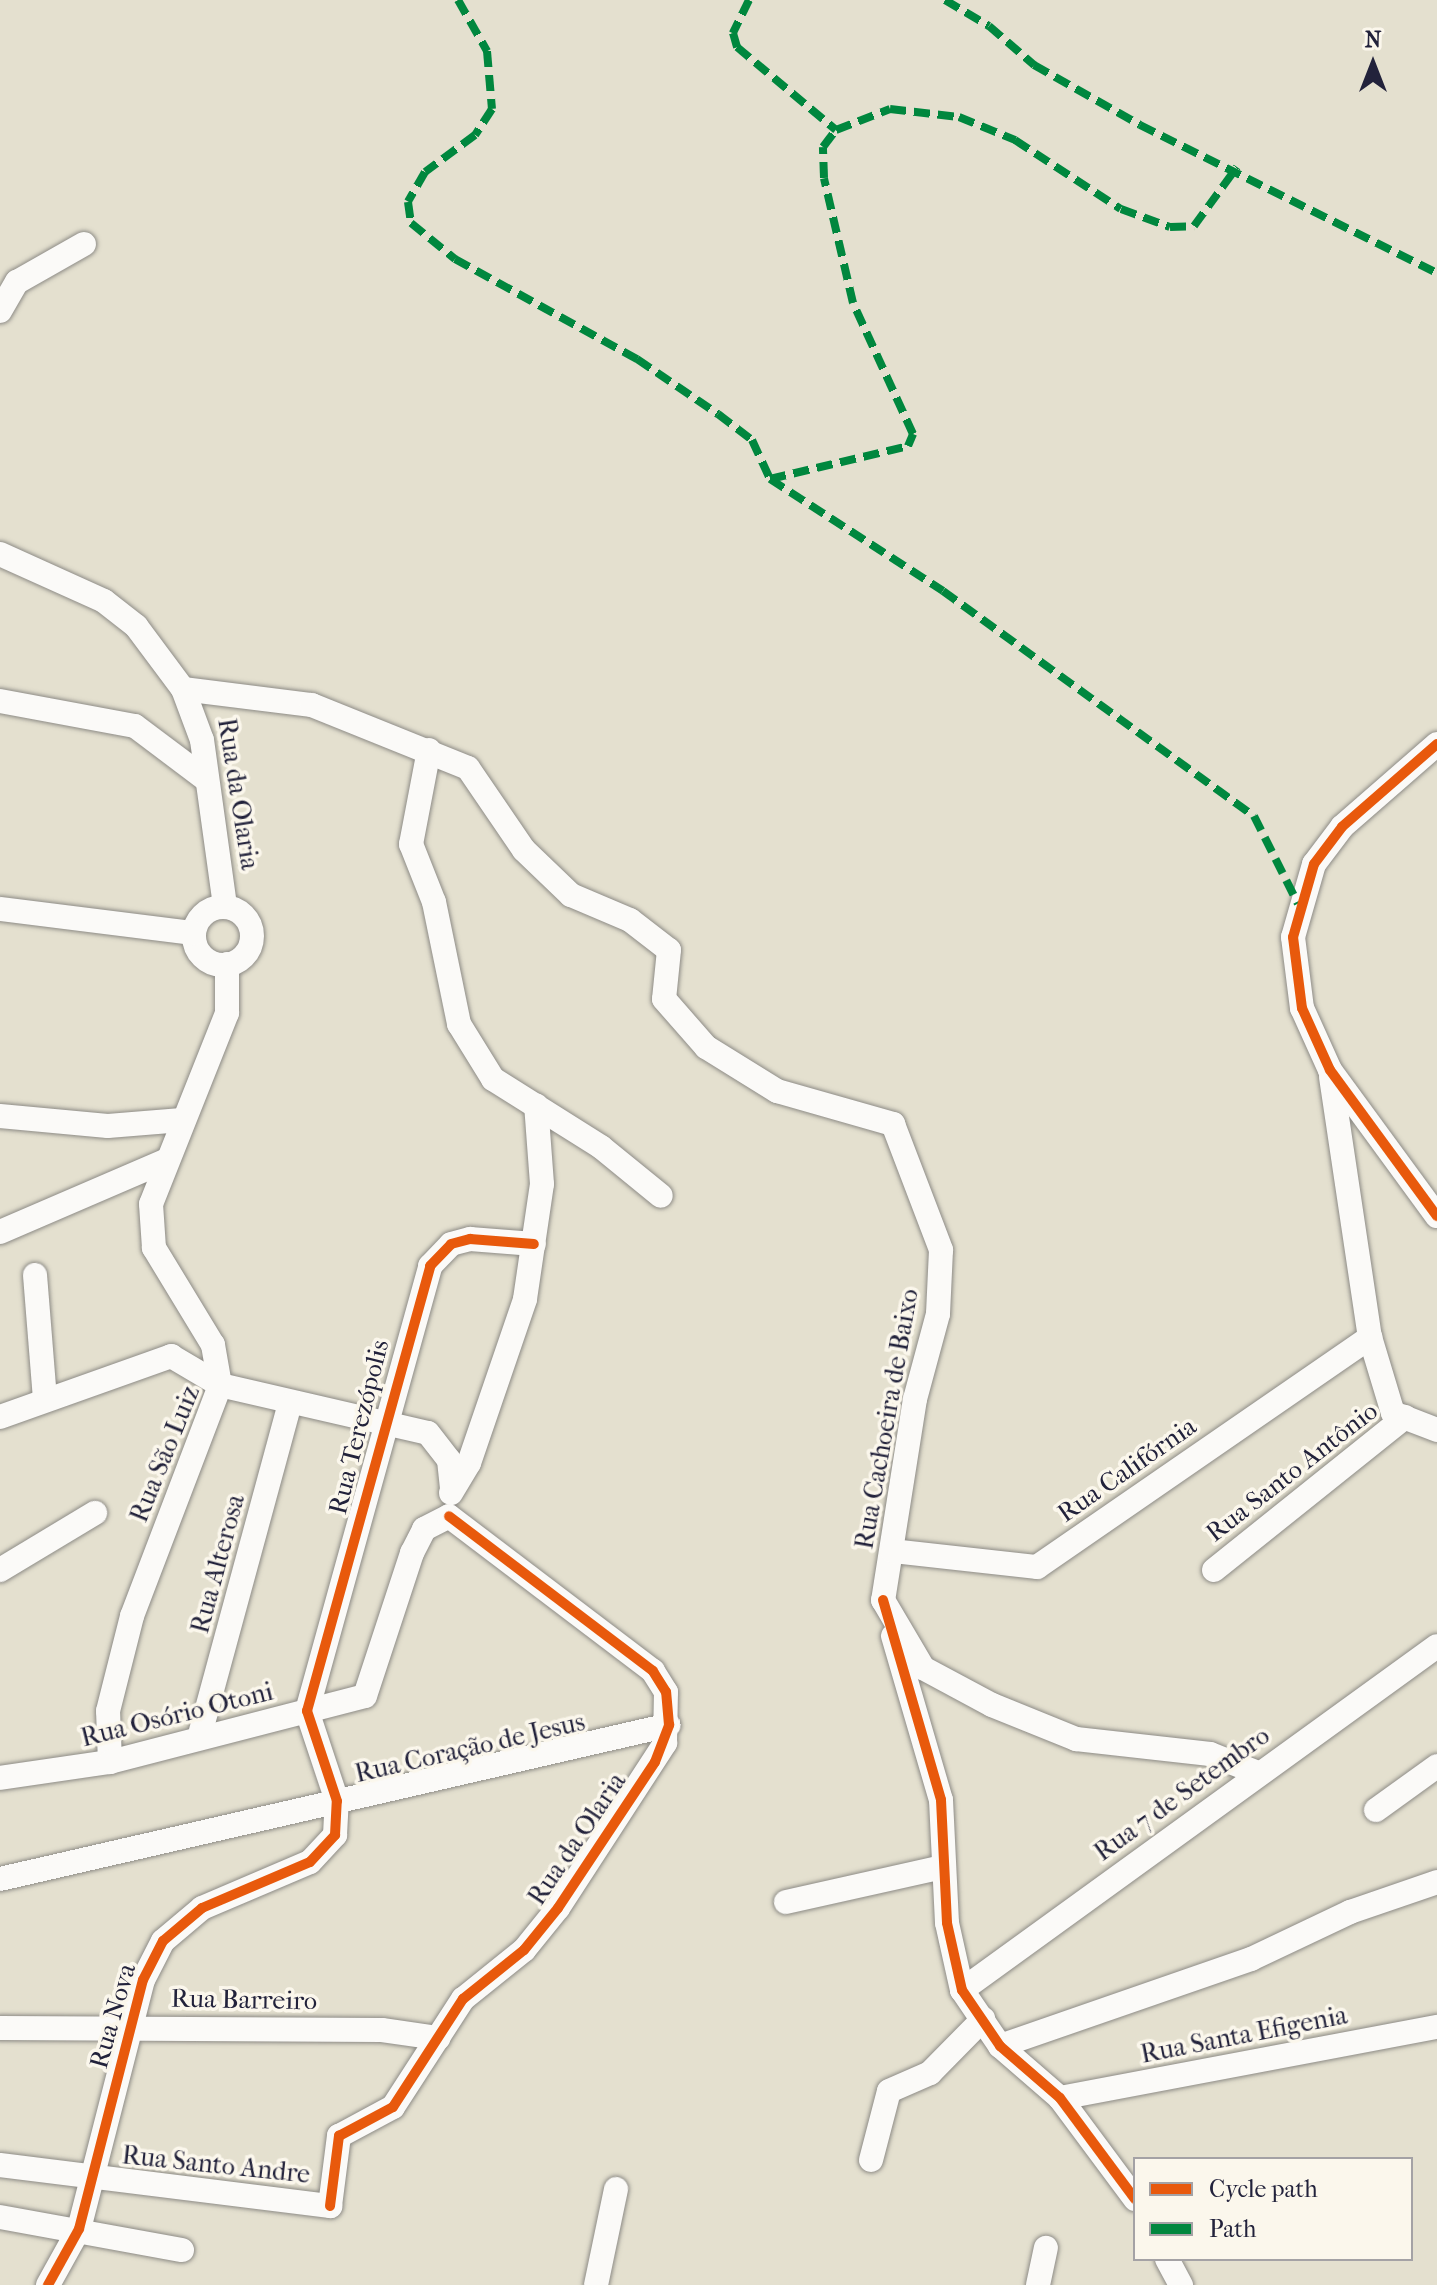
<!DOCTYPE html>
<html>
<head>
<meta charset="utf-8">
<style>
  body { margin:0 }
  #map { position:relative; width:1437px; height:2285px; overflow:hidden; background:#e4e0cf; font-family:"IM FELL French Canon",serif }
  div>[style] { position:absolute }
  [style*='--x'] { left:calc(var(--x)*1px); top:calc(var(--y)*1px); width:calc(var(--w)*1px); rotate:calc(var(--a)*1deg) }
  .roads { filter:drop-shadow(0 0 2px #8d8b86) drop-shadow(0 0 2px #8d8b86) }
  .minor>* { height:24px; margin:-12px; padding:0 12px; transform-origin:12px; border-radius:12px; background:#fbfaf8 }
  .minor>.ring { margin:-12px; padding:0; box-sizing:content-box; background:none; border:24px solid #fbfaf8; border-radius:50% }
  .quiet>* { height:8px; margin-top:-4px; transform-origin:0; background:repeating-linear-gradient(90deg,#00873e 0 16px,transparent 0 24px) }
  .cycleway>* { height:10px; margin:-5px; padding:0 5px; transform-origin:5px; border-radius:5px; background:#e8590c }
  span { translate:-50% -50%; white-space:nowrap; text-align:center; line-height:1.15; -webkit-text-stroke:7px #fbf7ec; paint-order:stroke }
  .street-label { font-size:26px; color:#22223b }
  .legend { position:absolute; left:1133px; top:2157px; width:280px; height:104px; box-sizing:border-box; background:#fbf7ec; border:2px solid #a4a2a5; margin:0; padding:10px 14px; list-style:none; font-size:24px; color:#22223b }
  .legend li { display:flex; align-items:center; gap:16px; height:40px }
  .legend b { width:40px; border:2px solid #a4a2a5 }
  .north { position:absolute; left:1333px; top:24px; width:80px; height:80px; -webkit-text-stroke:6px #fbf7ec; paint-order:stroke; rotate:0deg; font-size:22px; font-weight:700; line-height:32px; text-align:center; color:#22223b }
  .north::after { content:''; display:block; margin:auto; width:28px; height:36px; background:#22223b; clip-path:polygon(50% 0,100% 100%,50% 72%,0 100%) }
</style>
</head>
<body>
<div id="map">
  <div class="roads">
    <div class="minor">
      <i style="--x:0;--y:311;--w:34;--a:-60"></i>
      <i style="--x:17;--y:282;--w:77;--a:-29.6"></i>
      <i style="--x:0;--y:554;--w:114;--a:24.3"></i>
      <i style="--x:104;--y:601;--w:41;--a:38"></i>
      <i style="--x:136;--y:626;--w:79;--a:53.3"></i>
      <i style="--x:183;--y:689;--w:54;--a:69.6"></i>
      <i style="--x:202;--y:740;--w:168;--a:82.1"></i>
      <i style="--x:183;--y:689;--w:130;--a:7.1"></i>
      <i style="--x:312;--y:705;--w:168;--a:22"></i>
      <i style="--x:468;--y:768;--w:99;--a:55.7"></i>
      <i style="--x:524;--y:850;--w:65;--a:43.8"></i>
      <i style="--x:571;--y:895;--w:64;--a:23"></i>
      <i style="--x:630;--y:920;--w:49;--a:37.6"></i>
      <i style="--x:669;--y:950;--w:49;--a:95.8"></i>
      <i style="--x:664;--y:999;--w:64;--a:48.8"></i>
      <i style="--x:706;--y:1047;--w:84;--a:31.8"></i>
      <i style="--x:777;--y:1091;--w:121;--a:15.9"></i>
      <i style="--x:893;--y:1124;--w:135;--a:69.1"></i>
      <i style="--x:941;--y:1250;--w:64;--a:92.7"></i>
      <i style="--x:938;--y:1314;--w:88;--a:105.1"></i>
      <i style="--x:915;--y:1399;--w:204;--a:99"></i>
      <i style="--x:883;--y:1600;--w:79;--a:59.5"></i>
      <i style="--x:923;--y:1668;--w:78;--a:28.2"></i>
      <i style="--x:992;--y:1705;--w:91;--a:22"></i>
      <i style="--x:1076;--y:1739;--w:135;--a:6.4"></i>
      <i style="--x:1210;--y:1754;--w:52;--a:21.6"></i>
      <i style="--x:0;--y:701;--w:137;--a:10.5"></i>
      <i style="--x:135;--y:726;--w:90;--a:36.9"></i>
      <i style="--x:1437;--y:744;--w:126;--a:138.9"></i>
      <i style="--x:1342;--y:827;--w:46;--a:127.1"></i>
      <i style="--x:1314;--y:864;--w:76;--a:106"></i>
      <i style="--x:1293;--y:937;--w:72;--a:82.8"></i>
      <i style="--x:1302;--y:1008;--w:68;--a:65.7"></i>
      <i style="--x:1330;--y:1070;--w:181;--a:53.8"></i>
      <i style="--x:429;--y:750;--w:96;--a:100.8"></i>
      <i style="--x:411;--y:844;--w:62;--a:68.4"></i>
      <i style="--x:434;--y:902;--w:125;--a:78.4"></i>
      <i style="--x:459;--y:1024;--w:65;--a:58.3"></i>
      <i style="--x:493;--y:1079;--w:128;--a:32.2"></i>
      <i style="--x:601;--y:1147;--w:77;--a:39.2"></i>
      <i class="ring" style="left:194px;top:907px;width:34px;height:34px"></i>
      <i style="--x:0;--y:909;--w:195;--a:7.1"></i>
      <i style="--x:1331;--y:1077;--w:263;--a:81.5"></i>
      <i style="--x:1370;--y:1337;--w:79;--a:73.2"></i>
      <i style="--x:1393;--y:1413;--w:47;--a:21.1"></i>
      <i style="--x:0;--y:1116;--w:108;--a:5.3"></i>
      <i style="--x:108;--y:1126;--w:74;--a:-4.6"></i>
      <i style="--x:0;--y:1232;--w:182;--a:-23.3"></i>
      <i style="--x:35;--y:1275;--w:125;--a:85.4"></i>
      <i style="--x:0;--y:1417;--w:182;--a:-19.6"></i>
      <i style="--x:171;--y:1356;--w:57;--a:30.6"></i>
      <i style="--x:220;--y:1385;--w:213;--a:13"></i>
      <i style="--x:428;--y:1433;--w:34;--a:52"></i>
      <i style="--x:449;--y:1460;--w:29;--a:84"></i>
      <i style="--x:451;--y:1493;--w:35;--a:-59"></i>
      <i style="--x:469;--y:1463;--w:173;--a:-71.1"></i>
      <i style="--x:525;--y:1299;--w:116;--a:-81.6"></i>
      <i style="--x:542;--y:1184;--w:79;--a:-94.3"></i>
      <i style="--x:892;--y:1551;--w:146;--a:6.3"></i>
      <i style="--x:1037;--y:1567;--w:405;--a:-34.6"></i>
      <i style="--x:0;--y:1570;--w:111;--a:-31"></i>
      <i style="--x:1214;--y:1570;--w:245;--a:-38.7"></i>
      <i style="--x:893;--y:1636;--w:171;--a:73.7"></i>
      <i style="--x:941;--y:1800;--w:123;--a:87.2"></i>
      <i style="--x:947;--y:1923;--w:69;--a:77.4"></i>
      <i style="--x:962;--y:1990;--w:68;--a:55.8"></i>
      <i style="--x:1000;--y:2046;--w:79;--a:40.9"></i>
      <i style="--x:1060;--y:2098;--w:126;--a:53.4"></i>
      <i style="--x:199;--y:1738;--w:346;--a:-74.8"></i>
      <i style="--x:110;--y:1762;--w:51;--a:-92.2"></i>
      <i style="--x:108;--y:1711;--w:98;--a:-75.8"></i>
      <i style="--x:132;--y:1616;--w:247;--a:-69.1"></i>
      <i style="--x:220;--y:1385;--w:41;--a:-99.9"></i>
      <i style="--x:213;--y:1345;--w:114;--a:-121.3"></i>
      <i style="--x:154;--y:1248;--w:44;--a:-93.9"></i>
      <i style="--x:151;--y:1204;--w:206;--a:-68.3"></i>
      <i style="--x:227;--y:1013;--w:49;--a:-90"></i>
      <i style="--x:0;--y:1778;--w:111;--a:-8.3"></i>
      <i style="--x:110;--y:1762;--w:263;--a:-14.5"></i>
      <i style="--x:365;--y:1696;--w:151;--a:-71.8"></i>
      <i style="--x:412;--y:1553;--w:27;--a:-63"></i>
      <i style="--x:424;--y:1529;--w:28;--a:-27"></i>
      <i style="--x:1376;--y:1810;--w:75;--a:-35.8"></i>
      <i style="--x:0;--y:1879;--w:686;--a:-12.96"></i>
      <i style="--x:786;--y:1902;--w:160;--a:-12.6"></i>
      <i style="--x:962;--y:1990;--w:586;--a:-35.91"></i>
      <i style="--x:0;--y:2028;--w:382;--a:0.3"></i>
      <i style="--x:382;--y:2030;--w:57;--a:8.1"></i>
      <i style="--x:1000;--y:2046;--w:266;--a:-19.1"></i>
      <i style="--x:1251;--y:1959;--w:110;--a:-25.4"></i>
      <i style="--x:1350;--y:1912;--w:92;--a:-19"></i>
      <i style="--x:1060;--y:2098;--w:384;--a:-10.7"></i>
      <i style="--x:871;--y:2160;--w:71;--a:-75.4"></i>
      <i style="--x:889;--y:2091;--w:45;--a:-23.7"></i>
      <i style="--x:930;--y:2073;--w:76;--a:-45.5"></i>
      <i style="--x:0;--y:2165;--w:333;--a:7.1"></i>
      <i style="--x:330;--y:2206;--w:71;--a:-82.7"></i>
      <i style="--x:339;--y:2136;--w:61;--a:-28.2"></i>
      <i style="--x:393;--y:2107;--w:129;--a:-57.1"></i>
      <i style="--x:463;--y:1999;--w:78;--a:-38.8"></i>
      <i style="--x:524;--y:1950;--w:54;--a:-51"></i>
      <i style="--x:558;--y:1908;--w:197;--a:-57"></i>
      <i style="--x:665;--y:1743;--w:51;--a:-88.9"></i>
      <i style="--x:666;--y:1692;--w:25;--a:-122"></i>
      <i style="--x:653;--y:1671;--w:256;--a:-142.8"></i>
      <i style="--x:0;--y:2217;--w:185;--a:10.3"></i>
      <i style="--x:1167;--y:2259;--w:30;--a:62"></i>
      <i style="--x:48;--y:2285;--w:64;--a:-61"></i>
      <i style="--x:79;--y:2229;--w:257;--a:-75.6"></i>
      <i style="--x:143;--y:1980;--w:44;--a:-62.9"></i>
      <i style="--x:163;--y:1941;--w:51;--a:-40.2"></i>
      <i style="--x:202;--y:1908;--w:117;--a:-23.1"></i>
      <i style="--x:310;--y:1862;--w:37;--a:-47"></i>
      <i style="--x:335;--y:1835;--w:34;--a:-87"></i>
      <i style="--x:337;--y:1801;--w:95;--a:-108.4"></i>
      <i style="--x:307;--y:1711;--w:462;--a:-74.5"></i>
      <i style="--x:430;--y:1266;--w:30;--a:-46"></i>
      <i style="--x:451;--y:1244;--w:20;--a:-15"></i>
      <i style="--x:470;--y:1239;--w:64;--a:4.5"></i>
      <i style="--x:596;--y:2285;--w:98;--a:-78.2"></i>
      <i style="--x:1038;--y:2285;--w:38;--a:-78"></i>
    </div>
  </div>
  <div class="quiet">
    <i style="--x:458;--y:0;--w:59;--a:60.4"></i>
    <i style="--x:487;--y:51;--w:58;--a:85.1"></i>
    <i style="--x:492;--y:109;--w:31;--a:123"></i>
    <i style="--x:475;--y:135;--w:62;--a:143.5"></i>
    <i style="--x:425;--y:172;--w:34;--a:120"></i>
    <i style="--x:408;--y:202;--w:21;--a:82"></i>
    <i style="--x:411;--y:223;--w:57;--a:39.3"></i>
    <i style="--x:455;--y:259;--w:208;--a:28.8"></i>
    <i style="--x:637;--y:359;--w:98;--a:34.2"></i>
    <i style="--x:718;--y:414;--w:43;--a:37.4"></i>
    <i style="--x:752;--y:440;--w:43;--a:65.2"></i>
    <i style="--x:770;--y:479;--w:206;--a:32.9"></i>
    <i style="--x:943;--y:591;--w:384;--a:35.9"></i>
    <i style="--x:1254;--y:816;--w:98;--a:63.4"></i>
    <i style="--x:749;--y:0;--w:37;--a:116"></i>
    <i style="--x:733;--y:33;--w:15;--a:74"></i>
    <i style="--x:737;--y:47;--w:129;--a:40"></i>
    <i style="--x:945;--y:0;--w:51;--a:30.6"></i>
    <i style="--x:989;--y:26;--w:60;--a:40.9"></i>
    <i style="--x:1034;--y:65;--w:122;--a:29.5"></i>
    <i style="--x:1140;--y:125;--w:332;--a:26.5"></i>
    <i style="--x:770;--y:479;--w:142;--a:-13.4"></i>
    <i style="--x:908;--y:446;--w:13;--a:-67"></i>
    <i style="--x:913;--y:434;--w:144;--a:-114.6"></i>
    <i style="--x:853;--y:303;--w:128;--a:-103.1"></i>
    <i style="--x:824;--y:178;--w:31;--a:-92"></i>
    <i style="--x:823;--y:147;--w:21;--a:-53"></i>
    <i style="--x:836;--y:130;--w:58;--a:-21.3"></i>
    <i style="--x:890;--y:109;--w:69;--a:6.6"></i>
    <i style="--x:959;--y:117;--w:61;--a:22.3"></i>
    <i style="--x:1015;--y:140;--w:126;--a:33.1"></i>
    <i style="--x:1121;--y:209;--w:52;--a:20.2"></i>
    <i style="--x:1170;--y:227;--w:24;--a:-2"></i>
    <i style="--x:1194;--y:226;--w:73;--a:-53.9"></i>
  </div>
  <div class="cycleway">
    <i style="--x:1437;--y:744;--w:126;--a:138.9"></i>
    <i style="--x:1342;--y:827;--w:46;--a:127.1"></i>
    <i style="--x:1314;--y:864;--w:76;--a:106"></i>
    <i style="--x:1293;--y:937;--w:72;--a:82.8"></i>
    <i style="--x:1302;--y:1008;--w:68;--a:65.7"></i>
    <i style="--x:1330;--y:1070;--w:181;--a:53.8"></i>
    <i style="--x:883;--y:1600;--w:208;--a:73.8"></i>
    <i style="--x:941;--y:1800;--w:123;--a:87.2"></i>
    <i style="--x:947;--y:1923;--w:69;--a:77.4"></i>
    <i style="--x:962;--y:1990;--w:68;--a:55.8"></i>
    <i style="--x:1000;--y:2046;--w:79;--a:40.9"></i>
    <i style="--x:1060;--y:2098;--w:126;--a:53.4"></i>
    <i style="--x:330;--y:2206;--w:71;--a:-82.7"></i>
    <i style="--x:339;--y:2136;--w:61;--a:-28.2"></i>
    <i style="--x:393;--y:2107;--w:129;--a:-57.1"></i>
    <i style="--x:463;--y:1999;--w:78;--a:-38.8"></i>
    <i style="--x:524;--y:1950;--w:54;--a:-51"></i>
    <i style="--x:558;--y:1908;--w:175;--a:-56.4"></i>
    <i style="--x:655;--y:1762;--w:40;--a:-69"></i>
    <i style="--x:669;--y:1725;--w:33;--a:-95"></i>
    <i style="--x:666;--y:1692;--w:25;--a:-122"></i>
    <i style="--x:653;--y:1671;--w:256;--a:-142.8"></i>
    <i style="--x:48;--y:2285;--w:64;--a:-61"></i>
    <i style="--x:79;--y:2229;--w:257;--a:-75.6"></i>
    <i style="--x:143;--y:1980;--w:44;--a:-62.9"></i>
    <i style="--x:163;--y:1941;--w:51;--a:-40.2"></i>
    <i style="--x:202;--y:1908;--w:117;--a:-23.1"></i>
    <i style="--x:310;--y:1862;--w:37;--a:-47"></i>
    <i style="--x:335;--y:1835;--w:34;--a:-87"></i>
    <i style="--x:337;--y:1801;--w:95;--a:-108.4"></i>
    <i style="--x:307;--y:1711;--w:462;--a:-74.5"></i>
    <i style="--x:430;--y:1266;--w:30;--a:-46"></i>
    <i style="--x:451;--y:1244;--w:20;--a:-15"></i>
    <i style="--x:470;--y:1239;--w:64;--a:4.5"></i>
  </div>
  <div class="street-label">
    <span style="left:238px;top:794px;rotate:81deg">Rua da Olaria</span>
    <span style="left:887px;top:1419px;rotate:-80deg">Rua Cachoeira de Baixo</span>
    <span style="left:359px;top:1427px;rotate:-76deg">Rua Terezópolis</span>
    <span style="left:165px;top:1454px;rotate:-68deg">Rua São Luiz</span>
    <span style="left:1127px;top:1470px;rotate:-35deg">Rua Califórnia</span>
    <span style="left:1292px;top:1472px;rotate:-38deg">Rua Santo Antônio</span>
    <span style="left:218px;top:1564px;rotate:-75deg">Rua Alterosa</span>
    <span style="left:177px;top:1715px;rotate:-14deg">Rua Osório Otoni</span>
    <span style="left:470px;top:1748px;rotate:-13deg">Rua Coração de Jesus</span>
    <span style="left:1182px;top:1794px;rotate:-36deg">Rua 7 de Setembro</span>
    <span style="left:577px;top:1839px;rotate:-56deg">Rua da Olaria</span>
    <span style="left:244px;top:2000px;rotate:1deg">Rua Barreiro</span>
    <span style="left:113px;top:2016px;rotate:-74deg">Rua Nova</span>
    <span style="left:1244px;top:2035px;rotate:-11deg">Rua Santa Efigenia</span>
    <span style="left:216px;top:2165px;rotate:6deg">Rua Santo Andre</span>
  </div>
  <ul class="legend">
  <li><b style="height:10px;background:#e8590c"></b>Cycle path</li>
  <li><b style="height:10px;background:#00873e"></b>Path</li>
  </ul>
  <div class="north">N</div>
</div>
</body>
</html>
